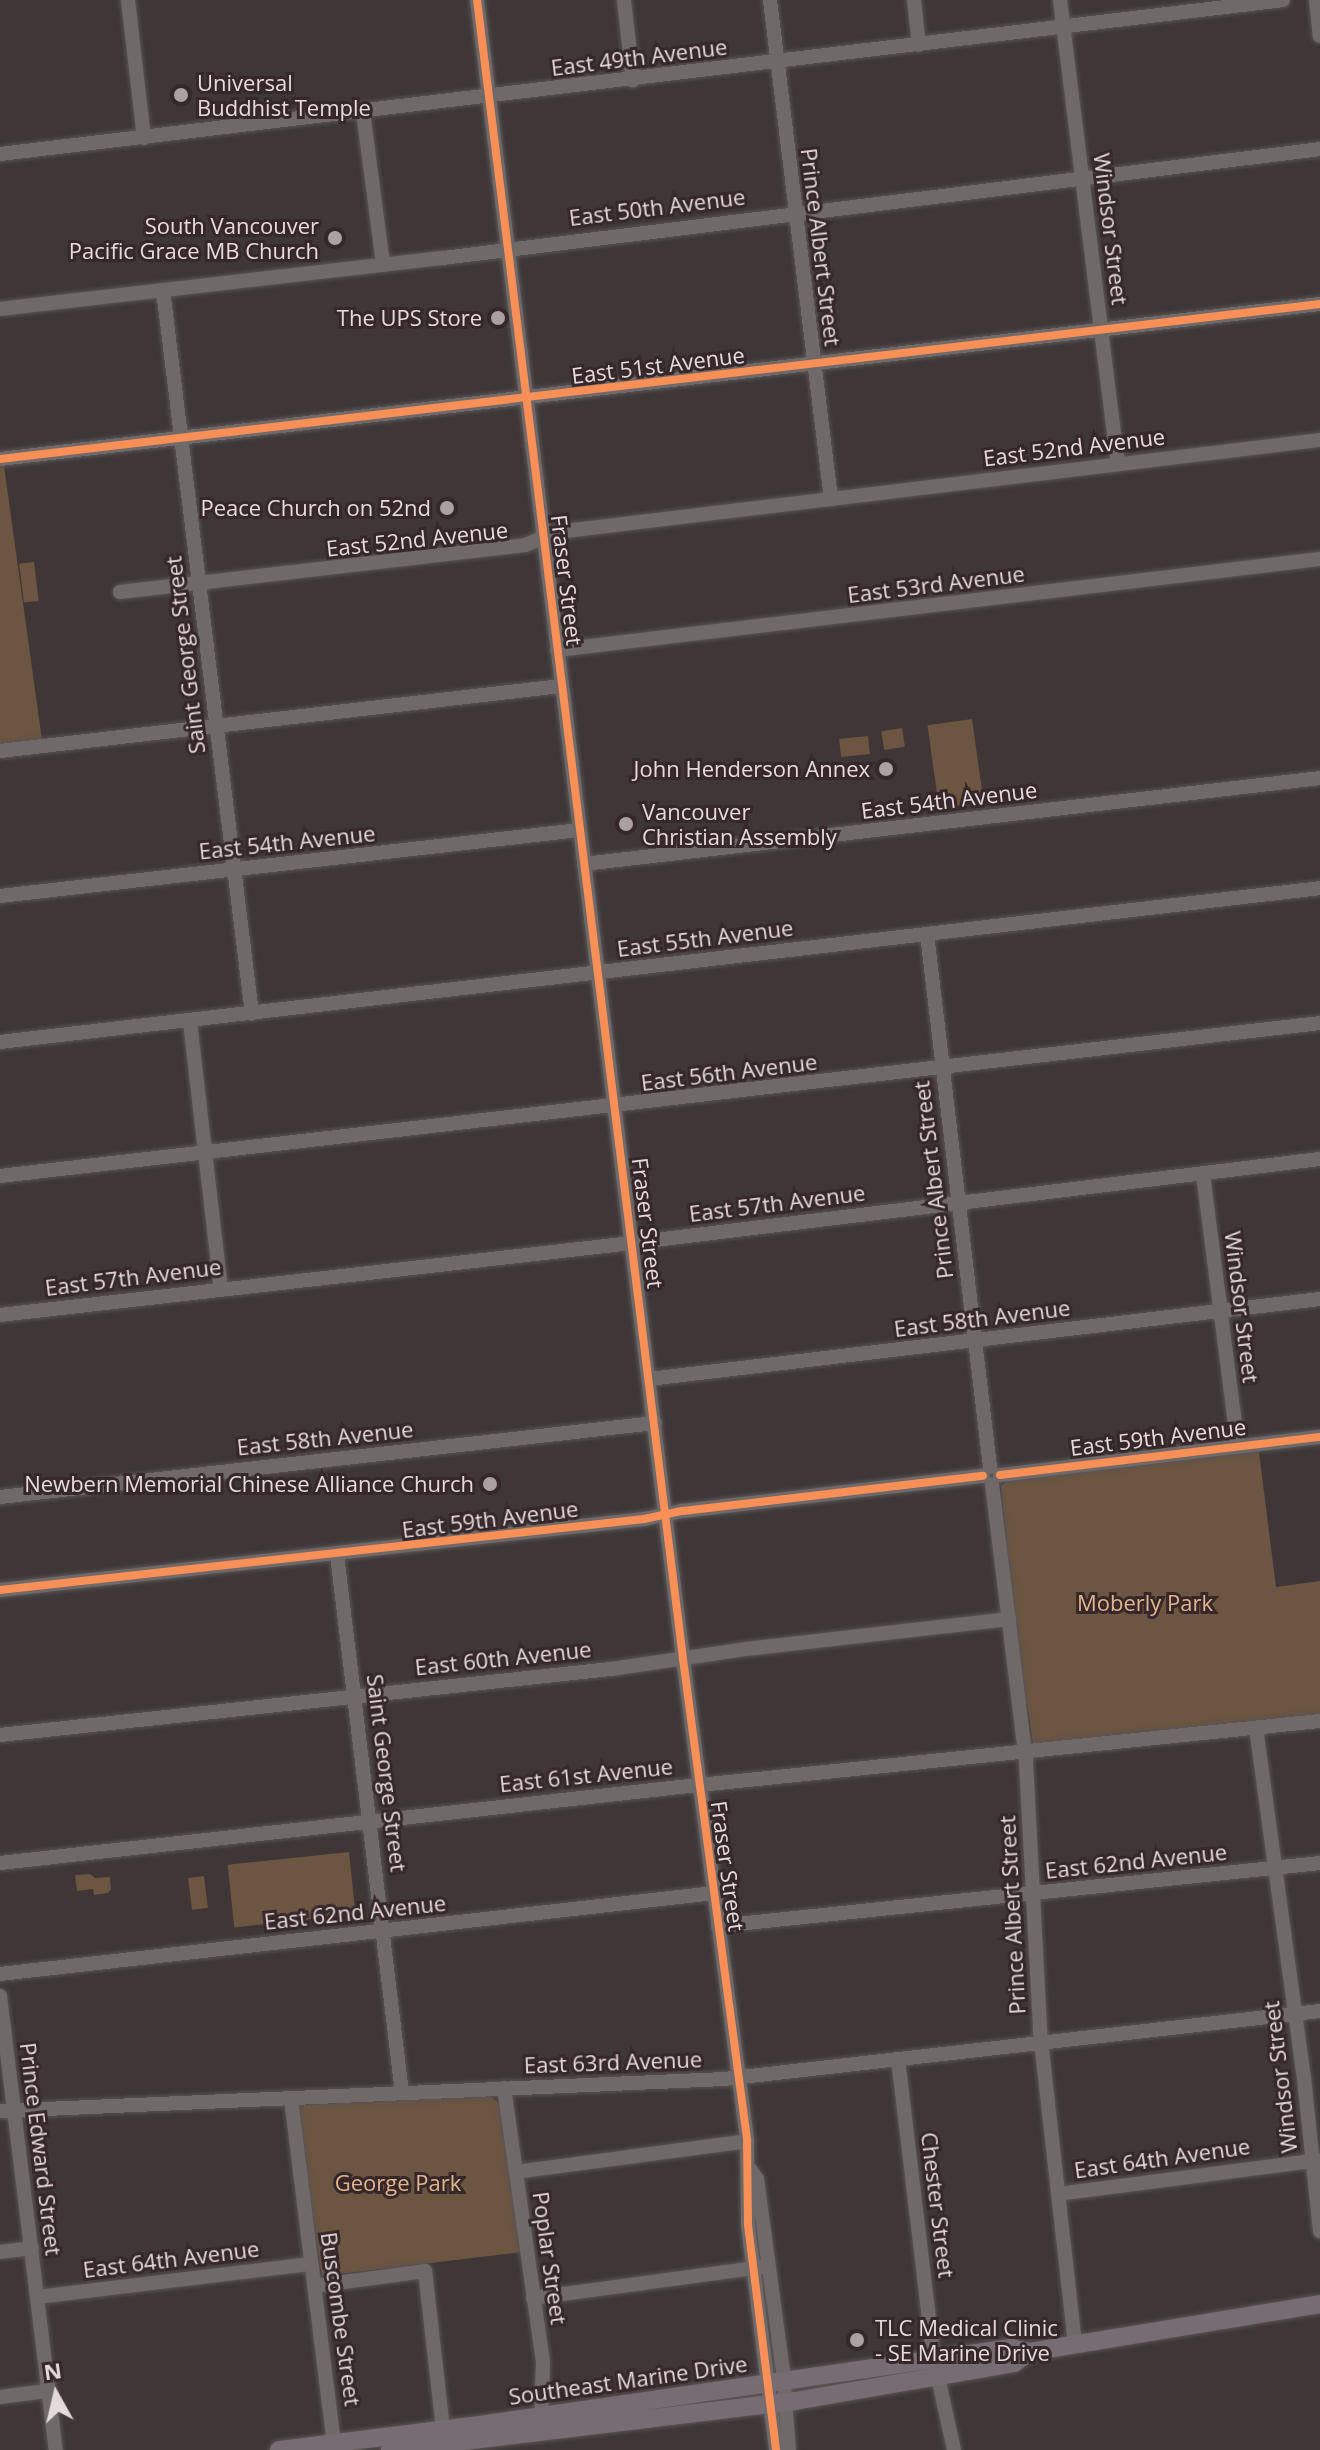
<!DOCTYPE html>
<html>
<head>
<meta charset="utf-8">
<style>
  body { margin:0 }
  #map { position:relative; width:1320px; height:2450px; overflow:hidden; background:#3e3637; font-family:"Open Sans",sans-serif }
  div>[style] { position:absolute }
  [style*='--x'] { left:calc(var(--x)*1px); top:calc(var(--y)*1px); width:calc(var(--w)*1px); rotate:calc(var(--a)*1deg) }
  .green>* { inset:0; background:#6c5541; transform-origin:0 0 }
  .roads { filter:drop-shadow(0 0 2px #5a5354) drop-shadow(0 0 2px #5a5354) }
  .minor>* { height:14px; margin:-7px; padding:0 7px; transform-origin:7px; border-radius:7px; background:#6f696a }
  .major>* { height:18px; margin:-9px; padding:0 9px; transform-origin:9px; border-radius:9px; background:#776c71 }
  .cycleway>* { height:8px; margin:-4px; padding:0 4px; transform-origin:4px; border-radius:4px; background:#f78f57 }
  .dots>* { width:22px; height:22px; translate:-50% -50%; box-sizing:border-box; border:4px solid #36282a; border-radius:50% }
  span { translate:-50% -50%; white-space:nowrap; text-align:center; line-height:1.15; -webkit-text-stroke:6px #36282a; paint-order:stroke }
  .street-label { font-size:22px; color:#e4dadb }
  .poi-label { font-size:22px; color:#e4dadb }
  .left { translate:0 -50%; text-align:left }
  .right { translate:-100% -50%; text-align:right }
  .park-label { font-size:22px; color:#e2b48a }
  .north { position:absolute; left:16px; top:2354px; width:80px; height:80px; -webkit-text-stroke:6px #36282a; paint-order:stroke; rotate:352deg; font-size:22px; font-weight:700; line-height:32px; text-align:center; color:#e4dadb }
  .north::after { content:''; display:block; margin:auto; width:28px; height:36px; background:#e4dadb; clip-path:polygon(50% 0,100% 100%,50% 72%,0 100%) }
</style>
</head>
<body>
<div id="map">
  <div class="green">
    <i style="clip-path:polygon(4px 466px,42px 740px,0 745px,0 467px)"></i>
    <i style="left:34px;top:562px;width:39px;height:15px;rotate:83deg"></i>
    <i style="left:972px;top:719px;width:84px;height:45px;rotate:82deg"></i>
    <i style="left:902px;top:728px;width:19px;height:21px;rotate:81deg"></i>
    <i style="left:868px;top:736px;width:18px;height:29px;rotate:84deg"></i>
    <i style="clip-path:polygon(1255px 1450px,1259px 1452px,1276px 1587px,1320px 1581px,1320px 1715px,1033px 1744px,1015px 1626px,1001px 1486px,1007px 1481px)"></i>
    <i style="left:349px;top:1852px;width:63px;height:122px;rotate:84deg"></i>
    <i style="clip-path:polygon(90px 1874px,95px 1878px,110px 1877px,111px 1889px,108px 1893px,94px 1895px,93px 1889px,77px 1891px,75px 1875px)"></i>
    <i style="left:204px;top:1876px;width:32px;height:16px;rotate:83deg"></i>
    <i style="clip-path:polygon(490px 2096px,499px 2103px,523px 2252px,322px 2276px,296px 2114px,300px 2105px)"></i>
  </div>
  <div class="roads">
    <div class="minor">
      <i style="--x:128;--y:0;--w:139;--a:83.4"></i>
      <i style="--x:477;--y:0;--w:1672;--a:82.92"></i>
      <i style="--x:683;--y:1659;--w:486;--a:82.4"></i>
      <i style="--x:747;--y:2141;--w:84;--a:89.3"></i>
      <i style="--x:748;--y:2225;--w:227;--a:82.9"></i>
      <i style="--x:624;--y:0;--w:81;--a:83.6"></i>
      <i style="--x:770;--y:0;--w:503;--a:83.03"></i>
      <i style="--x:914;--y:0;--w:45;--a:83.7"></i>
      <i style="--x:1060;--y:0;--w:468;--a:82.9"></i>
      <i style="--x:1316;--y:0;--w:36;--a:84"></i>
      <i style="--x:363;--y:112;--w:153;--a:82.5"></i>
      <i style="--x:0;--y:154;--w:1292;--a:-6.84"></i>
      <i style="--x:163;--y:290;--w:729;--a:82.99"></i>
      <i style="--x:0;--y:309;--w:446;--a:-6.6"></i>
      <i style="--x:443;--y:258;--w:884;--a:-7.08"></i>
      <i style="--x:0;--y:459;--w:1329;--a:-6.7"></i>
      <i style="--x:120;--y:592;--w:408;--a:-6.6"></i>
      <i style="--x:525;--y:545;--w:35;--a:-22"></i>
      <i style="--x:557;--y:532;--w:769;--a:-6.88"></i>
      <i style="--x:557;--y:650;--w:768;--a:-6.8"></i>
      <i style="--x:0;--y:751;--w:565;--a:-6.61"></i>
      <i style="--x:584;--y:864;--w:741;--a:-6.66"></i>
      <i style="--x:0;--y:896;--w:583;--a:-6.5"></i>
      <i style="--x:927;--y:934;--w:537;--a:83.26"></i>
      <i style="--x:190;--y:1022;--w:269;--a:83.4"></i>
      <i style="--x:0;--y:1042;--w:1329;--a:-6.65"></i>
      <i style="--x:1203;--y:1174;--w:274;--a:82.7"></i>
      <i style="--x:0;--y:1176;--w:1329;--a:-6.61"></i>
      <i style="--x:0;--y:1315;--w:618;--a:-6.5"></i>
      <i style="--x:614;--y:1245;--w:711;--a:-6.95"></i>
      <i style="--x:649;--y:1379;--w:676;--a:-6.8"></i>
      <i style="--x:1000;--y:1475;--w:322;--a:-6.8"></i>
      <i style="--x:992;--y:1484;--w:279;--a:83"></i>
      <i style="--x:1026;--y:1761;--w:271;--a:87"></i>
      <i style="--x:1040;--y:2032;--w:315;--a:83.6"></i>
      <i style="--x:0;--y:1497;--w:659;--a:-6.45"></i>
      <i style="--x:337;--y:1555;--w:542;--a:83.11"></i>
      <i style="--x:0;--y:1590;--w:648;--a:-6.29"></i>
      <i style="--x:644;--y:1519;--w:40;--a:-12"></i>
      <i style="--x:683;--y:1511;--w:302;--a:-6.7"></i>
      <i style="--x:1256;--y:1728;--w:363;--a:82.2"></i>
      <i style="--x:1305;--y:2088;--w:144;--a:84"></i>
      <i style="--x:0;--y:1735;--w:615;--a:-6.17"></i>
      <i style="--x:611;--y:1669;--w:136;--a:-8.4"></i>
      <i style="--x:746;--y:1649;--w:265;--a:-6.5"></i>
      <i style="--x:0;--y:1863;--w:684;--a:-6.38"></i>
      <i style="--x:680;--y:1787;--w:643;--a:-5.89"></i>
      <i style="--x:718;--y:1926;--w:605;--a:-5.97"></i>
      <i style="--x:0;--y:1974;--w:719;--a:-6.47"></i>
      <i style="--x:0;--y:1996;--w:457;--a:83"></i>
      <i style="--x:898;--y:2059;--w:302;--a:83.2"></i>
      <i style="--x:934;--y:2359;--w:93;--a:77.6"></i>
      <i style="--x:504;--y:2088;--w:277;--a:81.9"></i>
      <i style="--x:543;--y:2362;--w:63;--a:91.8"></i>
      <i style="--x:291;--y:2099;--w:354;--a:82.9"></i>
      <i style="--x:0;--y:2111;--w:725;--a:-2.53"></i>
      <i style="--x:724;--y:2079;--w:600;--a:-6.51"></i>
      <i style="--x:749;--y:2168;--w:14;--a:54"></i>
      <i style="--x:757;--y:2179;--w:194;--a:82.3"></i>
      <i style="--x:783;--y:2371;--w:79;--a:85.7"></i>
      <i style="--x:516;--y:2172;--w:233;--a:-7.6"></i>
      <i style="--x:1058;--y:2194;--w:263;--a:-7.4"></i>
      <i style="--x:0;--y:2252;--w:32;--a:-7"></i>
      <i style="--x:314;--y:2286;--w:112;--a:-7.7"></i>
      <i style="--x:425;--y:2271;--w:168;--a:83.5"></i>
      <i style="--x:37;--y:2297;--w:276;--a:-6.9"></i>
      <i style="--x:533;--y:2298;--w:232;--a:-7.7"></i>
      <i style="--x:0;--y:2397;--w:47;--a:-7.3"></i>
    </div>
    <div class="major">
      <i style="--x:279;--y:2450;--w:195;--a:-7.1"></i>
      <i style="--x:473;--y:2426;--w:544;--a:-8.25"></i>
      <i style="--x:1011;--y:2348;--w:19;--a:12"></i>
      <i style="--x:1030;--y:2352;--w:294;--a:-9.4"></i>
      <i style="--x:390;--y:2450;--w:408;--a:-6.9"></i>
      <i style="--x:795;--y:2401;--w:222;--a:-9.8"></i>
      <i style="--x:1014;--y:2363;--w:19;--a:-35"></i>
    </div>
  </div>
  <div class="cycleway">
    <i style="--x:477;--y:0;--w:1672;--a:82.92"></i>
    <i style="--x:683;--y:1659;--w:486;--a:82.4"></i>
    <i style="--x:747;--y:2141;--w:84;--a:89.3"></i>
    <i style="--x:748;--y:2225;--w:227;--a:82.9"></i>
    <i style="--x:0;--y:459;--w:1329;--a:-6.7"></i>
    <i style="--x:1000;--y:1475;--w:322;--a:-6.8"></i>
    <i style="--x:0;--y:1590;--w:648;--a:-6.29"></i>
    <i style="--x:644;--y:1519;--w:40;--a:-12"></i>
    <i style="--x:683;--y:1511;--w:302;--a:-6.7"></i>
  </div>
  <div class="dots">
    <i style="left:181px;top:95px;background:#aaa1a2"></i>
    <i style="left:335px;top:238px;background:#aaa1a2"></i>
    <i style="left:498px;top:318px;background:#aaa1a2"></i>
    <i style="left:447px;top:508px;background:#aaa1a2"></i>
    <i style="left:886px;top:769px;background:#aaa1a2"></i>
    <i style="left:626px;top:824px;background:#aaa1a2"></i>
    <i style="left:490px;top:1484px;background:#aaa1a2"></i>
    <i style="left:857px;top:2340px;background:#aaa1a2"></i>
  </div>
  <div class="street-label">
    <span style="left:639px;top:57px;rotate:-7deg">East 49th Avenue</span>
    <span style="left:657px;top:207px;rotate:-7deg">East 50th Avenue</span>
    <span style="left:1111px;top:229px;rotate:83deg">Windsor Street</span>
    <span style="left:821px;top:247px;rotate:83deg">Prince Albert Street</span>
    <span style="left:658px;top:365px;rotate:-7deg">East 51st Avenue</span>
    <span style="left:1074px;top:447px;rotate:-7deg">East 52nd Avenue</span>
    <span style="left:417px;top:539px;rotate:-6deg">East 52nd Avenue</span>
    <span style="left:567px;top:580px;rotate:83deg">Fraser Street</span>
    <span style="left:936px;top:584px;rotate:-7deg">East 53rd Avenue</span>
    <span style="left:185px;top:655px;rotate:-97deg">Saint George Street</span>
    <span style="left:949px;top:800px;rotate:-7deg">East 54th Avenue</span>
    <span style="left:287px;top:842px;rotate:-6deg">East 54th Avenue</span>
    <span style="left:705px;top:938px;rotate:-7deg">East 55th Avenue</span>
    <span style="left:729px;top:1072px;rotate:-7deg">East 56th Avenue</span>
    <span style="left:933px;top:1180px;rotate:-97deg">Prince Albert Street</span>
    <span style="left:777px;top:1203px;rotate:-7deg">East 57th Avenue</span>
    <span style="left:648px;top:1223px;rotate:83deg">Fraser Street</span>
    <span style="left:133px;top:1277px;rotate:-7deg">East 57th Avenue</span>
    <span style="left:1242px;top:1307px;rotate:83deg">Windsor Street</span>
    <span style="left:982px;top:1318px;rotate:-7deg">East 58th Avenue</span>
    <span style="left:1158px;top:1437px;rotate:-7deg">East 59th Avenue</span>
    <span style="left:325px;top:1438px;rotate:-6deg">East 58th Avenue</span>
    <span style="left:490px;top:1519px;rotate:-7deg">East 59th Avenue</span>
    <span style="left:503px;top:1658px;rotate:-6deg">East 60th Avenue</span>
    <span style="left:387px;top:1773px;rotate:83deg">Saint George Street</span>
    <span style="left:586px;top:1775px;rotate:-6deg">East 61st Avenue</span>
    <span style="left:1136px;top:1861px;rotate:-6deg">East 62nd Avenue</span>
    <span style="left:728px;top:1866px;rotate:82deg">Fraser Street</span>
    <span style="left:355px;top:1912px;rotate:-6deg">East 62nd Avenue</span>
    <span style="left:1012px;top:1915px;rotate:-93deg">Prince Albert Street</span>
    <span style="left:613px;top:2062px;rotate:-2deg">East 63rd Avenue</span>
    <span style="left:1280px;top:2077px;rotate:-97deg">Windsor Street</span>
    <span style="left:41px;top:2149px;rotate:83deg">Prince Edward Street</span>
    <span style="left:1162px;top:2158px;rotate:-8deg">East 64th Avenue</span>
    <span style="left:938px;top:2205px;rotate:83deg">Chester Street</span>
    <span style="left:550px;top:2258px;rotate:82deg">Poplar Street</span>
    <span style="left:171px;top:2259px;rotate:-7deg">East 64th Avenue</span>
    <span style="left:341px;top:2319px;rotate:82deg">Buscombe Street</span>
    <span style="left:628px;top:2380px;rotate:-8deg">Southeast Marine Drive</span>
  </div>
  <div class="poi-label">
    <span class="left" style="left:197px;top:95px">Universal<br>Buddhist Temple</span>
    <span class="right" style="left:319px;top:238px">South Vancouver<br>Pacific Grace MB Church</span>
    <span class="right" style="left:482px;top:318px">The UPS Store</span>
    <span class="right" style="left:431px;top:508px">Peace Church on 52nd</span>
    <span class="right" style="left:870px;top:769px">John Henderson Annex</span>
    <span class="left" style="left:642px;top:824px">Vancouver<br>Christian Assembly</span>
    <span class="right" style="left:474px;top:1484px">Newbern Memorial Chinese Alliance Church</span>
    <span class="left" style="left:875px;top:2340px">TLC Medical Clinic<br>- SE Marine Drive</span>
  </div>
  <div class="park-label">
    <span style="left:1145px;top:1603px">Moberly Park</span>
    <span style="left:398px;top:2183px">George Park</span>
  </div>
  <div class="north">N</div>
</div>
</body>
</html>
